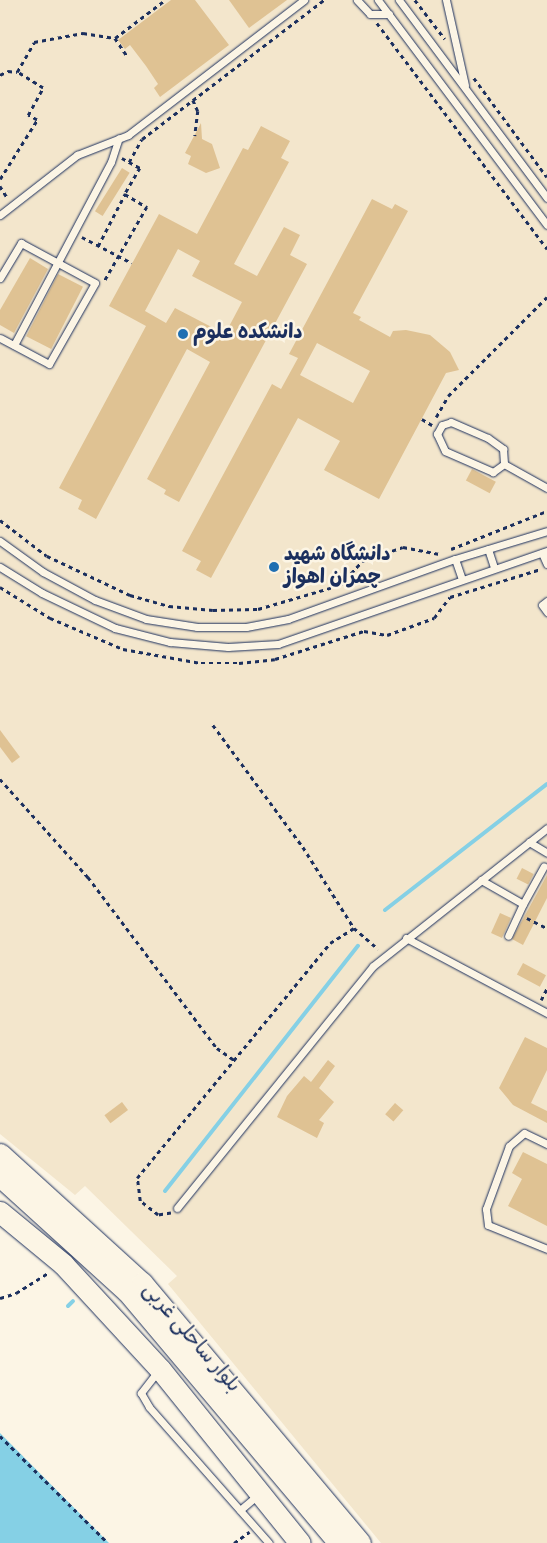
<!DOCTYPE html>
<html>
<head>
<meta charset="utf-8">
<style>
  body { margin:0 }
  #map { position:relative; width:547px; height:1543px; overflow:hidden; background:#fcf5e5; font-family:Dekko,"Playpen Sans Arabic",sans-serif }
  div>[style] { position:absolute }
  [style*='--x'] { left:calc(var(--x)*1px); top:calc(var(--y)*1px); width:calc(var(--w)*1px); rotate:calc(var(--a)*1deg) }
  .built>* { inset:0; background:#f3e6cc }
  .water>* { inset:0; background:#85d0e5 }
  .stream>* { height:4px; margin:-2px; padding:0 2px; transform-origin:2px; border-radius:2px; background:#85d0e5 }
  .building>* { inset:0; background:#dfc293; transform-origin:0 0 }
  .path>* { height:2.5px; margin-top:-1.25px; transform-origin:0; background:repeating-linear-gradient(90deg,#1b2f5e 0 4px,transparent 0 8px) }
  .roads { filter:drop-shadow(0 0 1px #1b2f5e) drop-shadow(0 0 1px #1b2f5e) }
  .lane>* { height:7px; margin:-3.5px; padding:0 3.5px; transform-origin:3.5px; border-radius:3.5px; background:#fcf5e5 }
  .primary>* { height:21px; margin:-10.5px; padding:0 10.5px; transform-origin:10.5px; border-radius:10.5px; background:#fcf5e5 }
  .dots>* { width:14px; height:14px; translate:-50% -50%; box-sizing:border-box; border:2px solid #fcf5e5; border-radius:50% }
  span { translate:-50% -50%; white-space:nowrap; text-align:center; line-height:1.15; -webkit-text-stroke:5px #fcf5e5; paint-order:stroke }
  .poi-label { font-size:20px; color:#1b2f5e; font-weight:700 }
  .left { translate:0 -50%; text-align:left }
  .street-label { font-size:20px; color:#1b2f5e }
</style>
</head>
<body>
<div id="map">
  <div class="built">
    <i style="clip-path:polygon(0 0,547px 0,547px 1543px,381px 1543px,168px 1284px,177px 1276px,85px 1186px,75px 1195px,0 1134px)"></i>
  </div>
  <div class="water">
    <i style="clip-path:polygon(0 1433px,109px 1543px,0 1543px)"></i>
  </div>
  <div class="stream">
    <i style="--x:385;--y:910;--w:205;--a:-37.9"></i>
    <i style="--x:165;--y:1191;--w:312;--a:-51.8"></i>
    <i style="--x:68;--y:1306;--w:7;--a:-45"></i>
  </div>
  <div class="building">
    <i style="clip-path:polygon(171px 0,195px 0,229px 45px,160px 97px,154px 88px,158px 84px,146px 66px,130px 45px,125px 49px,118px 40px)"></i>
    <i style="clip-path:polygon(229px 0,287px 0,249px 28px)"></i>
    <i style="clip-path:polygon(201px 123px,202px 139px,212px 144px,220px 168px,206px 173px,188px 164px,191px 156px,185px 153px)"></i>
    <i style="clip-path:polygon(evenodd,261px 126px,290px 141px,281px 158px,289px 162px,234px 264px,257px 276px,284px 227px,300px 235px,290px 255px,307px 264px,179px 502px,164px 494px,166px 490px,147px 479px,210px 362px,187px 349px,96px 519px,78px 509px,82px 500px,59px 488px,146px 326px,109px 306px,159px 214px,197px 234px,243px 148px,248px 150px,261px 126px,178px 249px,200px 261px,192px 276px,242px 302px,225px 334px,175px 308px,166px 323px,145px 311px,178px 249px)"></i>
    <i style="left:122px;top:168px;width:9px;height:51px;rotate:32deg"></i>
    <i style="clip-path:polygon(evenodd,372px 199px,392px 209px,395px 204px,408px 211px,353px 313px,361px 317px,359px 320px,390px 337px,393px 331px,406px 330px,430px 335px,450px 352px,459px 370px,446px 373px,379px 499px,324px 470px,340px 441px,298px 418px,211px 578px,196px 570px,201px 561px,182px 551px,272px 384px,281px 389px,298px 358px,289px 354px,372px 199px,317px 343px,370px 371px,353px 403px,300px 375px,317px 343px)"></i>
    <i style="clip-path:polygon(30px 258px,48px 269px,14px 333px,0 325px,0 310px)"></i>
    <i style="left:58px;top:274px;width:28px;height:70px;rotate:27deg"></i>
    <i style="left:472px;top:469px;width:27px;height:13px;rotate:28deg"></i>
    <i style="clip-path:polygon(0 730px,20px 757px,12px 763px,0 747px)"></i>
    <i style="left:522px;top:868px;width:13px;height:12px;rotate:27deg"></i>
    <i style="clip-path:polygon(547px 875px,547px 898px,523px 945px,512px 939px)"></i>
    <i style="left:500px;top:913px;width:12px;height:22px;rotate:24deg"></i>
    <i style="left:523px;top:963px;width:26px;height:13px;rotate:28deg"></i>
    <i style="clip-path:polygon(525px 1037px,547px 1048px,547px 1070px,531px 1103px,547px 1111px,547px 1123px,513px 1105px,499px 1088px)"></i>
    <i style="clip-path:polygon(328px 1060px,335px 1066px,319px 1088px,334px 1102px,319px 1120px,324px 1123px,317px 1138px,277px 1117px,287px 1096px,304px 1076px,311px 1082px)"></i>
    <i style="left:122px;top:1102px;width:10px;height:22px;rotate:53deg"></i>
    <i style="left:395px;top:1103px;width:11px;height:15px;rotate:41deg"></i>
    <i style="clip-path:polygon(523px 1152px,547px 1164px,547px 1226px,508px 1206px,522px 1179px,512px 1173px)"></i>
  </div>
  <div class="path">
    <i style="--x:415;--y:0;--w:49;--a:52.4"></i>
    <i style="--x:377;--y:23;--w:283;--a:53"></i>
    <i style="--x:115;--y:38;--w:63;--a:-37.2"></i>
    <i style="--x:0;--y:75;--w:9;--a:-27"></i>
    <i style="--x:8;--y:71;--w:9;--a:6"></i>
    <i style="--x:474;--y:78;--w:123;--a:53.6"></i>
    <i style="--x:193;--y:100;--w:12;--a:66"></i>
    <i style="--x:198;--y:111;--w:25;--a:97"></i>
    <i style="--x:122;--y:158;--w:21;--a:29"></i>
    <i style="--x:140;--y:168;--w:30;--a:120"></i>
    <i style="--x:129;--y:162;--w:26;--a:-61"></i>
    <i style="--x:142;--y:139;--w:229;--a:-37.4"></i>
    <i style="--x:0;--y:179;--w:70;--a:-57.9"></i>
    <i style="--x:37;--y:120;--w:10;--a:-151"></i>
    <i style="--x:28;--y:115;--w:31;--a:-61"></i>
    <i style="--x:43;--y:88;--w:31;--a:-148"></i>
    <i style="--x:17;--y:72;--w:34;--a:-60"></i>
    <i style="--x:34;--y:42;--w:50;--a:-10.4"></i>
    <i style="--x:83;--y:33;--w:32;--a:9"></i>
    <i style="--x:115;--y:38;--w:22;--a:56"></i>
    <i style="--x:0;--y:186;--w:13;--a:58"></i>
    <i style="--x:82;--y:237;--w:56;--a:27.5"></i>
    <i style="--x:98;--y:246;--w:59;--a:-62.6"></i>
    <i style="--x:125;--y:194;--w:26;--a:31"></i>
    <i style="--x:147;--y:207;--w:86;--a:119.8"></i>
    <i style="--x:436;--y:417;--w:24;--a:-60"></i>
    <i style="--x:448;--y:396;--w:140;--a:-45"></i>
    <i style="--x:422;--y:419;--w:12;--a:31"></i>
    <i style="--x:0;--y:520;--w:59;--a:37.5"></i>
    <i style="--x:47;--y:556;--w:92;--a:25.2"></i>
    <i style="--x:130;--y:595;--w:41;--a:15.8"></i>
    <i style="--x:169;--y:606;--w:44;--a:5.2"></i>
    <i style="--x:213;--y:610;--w:45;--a:-1.3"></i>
    <i style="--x:258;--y:609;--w:85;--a:-16.3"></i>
    <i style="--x:340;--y:585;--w:33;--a:-47"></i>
    <i style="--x:362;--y:561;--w:43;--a:-18.9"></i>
    <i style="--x:403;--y:547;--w:37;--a:11"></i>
    <i style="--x:451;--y:549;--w:103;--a:-21.6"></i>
    <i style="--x:0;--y:587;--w:59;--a:31.8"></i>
    <i style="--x:50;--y:618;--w:79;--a:23"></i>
    <i style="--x:123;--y:649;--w:79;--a:10.2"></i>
    <i style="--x:201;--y:663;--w:38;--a:0"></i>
    <i style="--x:239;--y:663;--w:36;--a:-6"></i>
    <i style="--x:275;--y:659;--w:93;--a:-17.5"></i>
    <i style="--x:364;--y:631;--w:23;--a:10"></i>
    <i style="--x:387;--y:635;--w:50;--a:-19.9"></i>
    <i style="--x:434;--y:618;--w:26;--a:-53"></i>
    <i style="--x:450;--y:597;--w:95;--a:-17.1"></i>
    <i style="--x:213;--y:725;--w:152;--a:53.6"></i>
    <i style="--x:303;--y:847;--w:96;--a:57.8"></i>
    <i style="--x:0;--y:779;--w:132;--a:48.1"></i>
    <i style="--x:88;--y:877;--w:214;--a:53"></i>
    <i style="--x:217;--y:1048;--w:21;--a:35"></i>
    <i style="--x:527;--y:918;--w:22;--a:27"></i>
    <i style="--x:541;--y:1000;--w:13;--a:-63"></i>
    <i style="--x:171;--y:1213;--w:13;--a:171"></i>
    <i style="--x:158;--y:1215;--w:23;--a:-142"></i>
    <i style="--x:140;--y:1201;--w:23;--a:-97"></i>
    <i style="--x:137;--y:1178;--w:304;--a:-50.6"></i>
    <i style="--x:330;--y:943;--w:28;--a:-32"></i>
    <i style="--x:354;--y:928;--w:32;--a:41"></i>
    <i style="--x:0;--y:1298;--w:17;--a:-17"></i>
    <i style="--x:16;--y:1293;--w:39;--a:-32"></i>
    <i style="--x:0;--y:1436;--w:152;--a:44.7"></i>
    <i style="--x:234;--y:1543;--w:19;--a:-36"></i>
  </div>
  <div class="roads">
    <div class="lane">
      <i style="--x:357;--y:0;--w:19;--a:47"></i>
      <i style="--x:370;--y:14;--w:19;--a:0"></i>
      <i style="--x:378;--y:0;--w:281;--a:53.1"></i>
      <i style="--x:399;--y:0;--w:247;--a:53.2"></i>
      <i style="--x:446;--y:0;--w:87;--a:77.4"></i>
      <i style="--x:0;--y:215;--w:98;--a:-37.9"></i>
      <i style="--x:77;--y:155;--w:55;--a:-21.4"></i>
      <i style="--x:128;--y:135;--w:222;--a:-37.5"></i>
      <i style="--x:0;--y:278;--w:41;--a:-59"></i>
      <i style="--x:21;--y:243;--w:84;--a:28.4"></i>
      <i style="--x:95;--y:283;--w:93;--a:119.6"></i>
      <i style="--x:49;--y:364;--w:55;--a:-152"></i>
      <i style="--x:14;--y:345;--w:207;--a:-62.1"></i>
      <i style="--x:111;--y:162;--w:25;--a:-72"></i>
      <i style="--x:451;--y:422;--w:40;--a:23.4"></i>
      <i style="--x:488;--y:438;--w:19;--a:36"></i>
      <i style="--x:503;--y:449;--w:15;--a:86"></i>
      <i style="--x:504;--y:464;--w:14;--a:144"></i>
      <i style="--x:493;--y:472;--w:52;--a:-156.4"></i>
      <i style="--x:445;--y:451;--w:19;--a:-115"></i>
      <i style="--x:437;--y:434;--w:10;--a:-61"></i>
      <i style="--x:442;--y:425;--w:9;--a:-18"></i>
      <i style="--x:504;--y:464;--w:49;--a:29.2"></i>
      <i style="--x:0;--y:541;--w:53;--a:35.8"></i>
      <i style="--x:43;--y:572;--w:59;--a:28.3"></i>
      <i style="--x:95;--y:600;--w:54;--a:20.4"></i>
      <i style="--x:146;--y:619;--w:52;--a:8.9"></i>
      <i style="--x:197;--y:627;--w:49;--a:0"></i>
      <i style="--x:246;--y:627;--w:43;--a:-10.8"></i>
      <i style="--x:288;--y:619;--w:177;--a:-19.8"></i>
      <i style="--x:455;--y:559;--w:96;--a:-16.9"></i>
      <i style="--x:488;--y:549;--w:20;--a:72"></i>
      <i style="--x:542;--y:553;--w:12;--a:66"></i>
      <i style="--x:455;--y:559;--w:21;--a:71"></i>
      <i style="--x:0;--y:567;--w:49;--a:31.8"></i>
      <i style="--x:42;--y:593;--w:81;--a:25.6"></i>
      <i style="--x:115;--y:628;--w:57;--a:14.3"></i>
      <i style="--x:170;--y:642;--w:58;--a:4.9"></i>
      <i style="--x:228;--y:647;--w:50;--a:-3.4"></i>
      <i style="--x:278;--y:644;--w:285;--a:-19.1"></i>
      <i style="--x:547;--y:601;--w:6;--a:141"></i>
      <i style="--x:542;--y:605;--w:9;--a:54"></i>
      <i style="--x:529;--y:842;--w:21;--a:31"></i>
      <i style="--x:481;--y:880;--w:48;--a:29.7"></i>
      <i style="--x:523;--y:904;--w:35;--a:115"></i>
      <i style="--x:523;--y:904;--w:43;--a:-61.1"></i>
      <i style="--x:406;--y:938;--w:160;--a:28"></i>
      <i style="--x:547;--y:1144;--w:25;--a:-154"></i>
      <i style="--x:524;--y:1133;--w:20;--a:139"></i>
      <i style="--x:509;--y:1146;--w:67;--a:110.1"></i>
      <i style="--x:486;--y:1209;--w:16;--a:83"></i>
      <i style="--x:488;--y:1225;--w:64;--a:22.1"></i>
      <i style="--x:177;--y:1208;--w:311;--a:-51"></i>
      <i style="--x:373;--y:966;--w:222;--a:-38.4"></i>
      <i style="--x:158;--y:1371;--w:28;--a:128"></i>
      <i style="--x:141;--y:1393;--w:16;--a:60"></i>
      <i style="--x:149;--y:1407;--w:181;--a:48.6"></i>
      <i style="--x:240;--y:1510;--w:25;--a:-40"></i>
    </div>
    <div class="primary">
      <i style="--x:0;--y:1154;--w:192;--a:42.3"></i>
      <i style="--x:142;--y:1283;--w:339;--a:50"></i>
      <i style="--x:0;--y:1176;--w:171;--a:42.2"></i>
      <i style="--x:127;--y:1291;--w:329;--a:49.9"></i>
      <i style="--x:0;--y:1212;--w:82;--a:39.5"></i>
      <i style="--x:63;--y:1264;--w:143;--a:47.3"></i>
      <i style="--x:160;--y:1369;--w:223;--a:51.2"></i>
    </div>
  </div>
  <div class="dots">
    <i style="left:183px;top:334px;background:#1f6fb2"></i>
    <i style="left:274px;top:567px;background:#1f6fb2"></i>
  </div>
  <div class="poi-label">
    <span class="left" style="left:193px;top:334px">دانشکده علوم</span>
    <span class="left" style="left:284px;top:568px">دانشگاه شهید<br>چمران اهواز</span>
  </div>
  <div class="street-label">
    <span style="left:190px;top:1339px;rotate:49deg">بلوار ساحلی غربی</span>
  </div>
</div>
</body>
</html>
